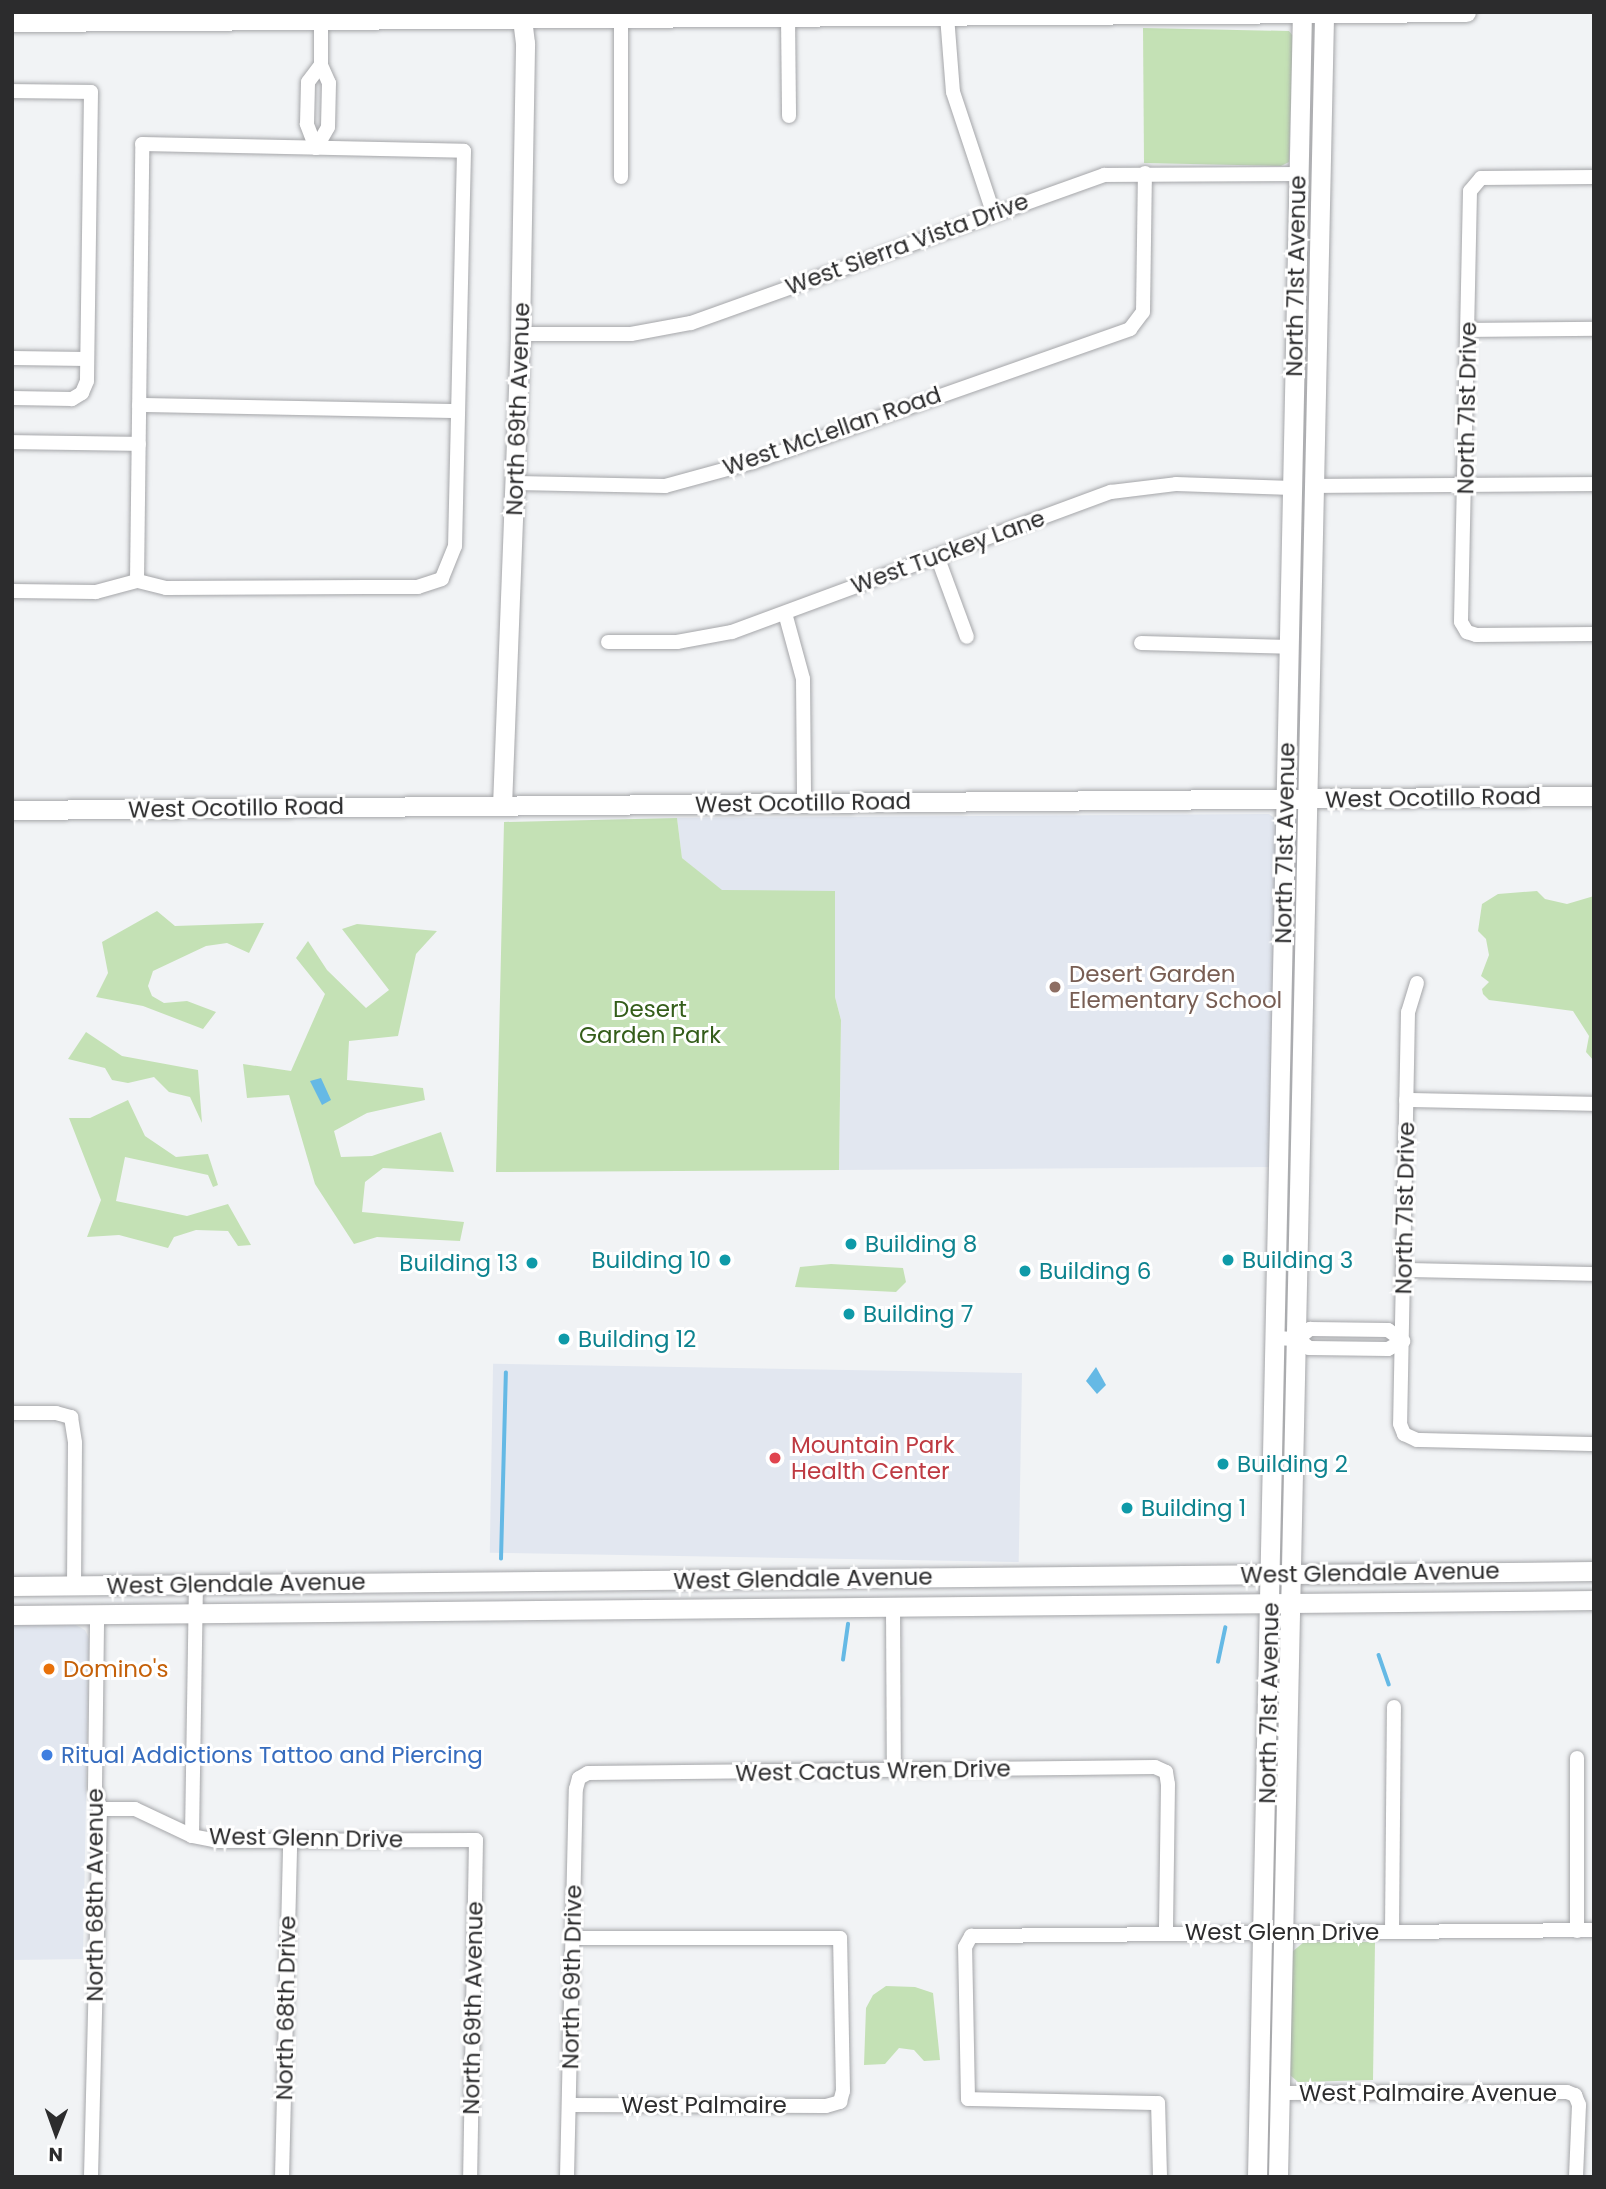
<!DOCTYPE html>
<html>
<head>
<meta charset="utf-8">
<style>
  body { margin:0 }
  #map { position:relative; width:1606px; height:2189px; overflow:hidden; background:#f1f3f5; font-family:Poppins,sans-serif }
  div>[style] { position:absolute }
  [style*='--x'] { left:calc(var(--x)*1px); top:calc(var(--y)*1px); width:calc(var(--w)*1px); rotate:calc(var(--a)*1deg) }
  .built>* { inset:0; background:#e2e7f0; transform-origin:0 0 }
  .green>* { inset:0; background:#c4e1b5 }
  .water>* { inset:0; background:#65b9e5 }
  .stream>* { height:3.5px; margin:-1.75px; padding:0 1.75px; transform-origin:1.75px; border-radius:1.75px; background:#65b9e5 }
  .roads { filter:drop-shadow(0 0 2px #a5a6a9) drop-shadow(0 0 2px #a5a6a9) }
  .street>* { height:14px; margin:-7px; padding:0 7px; transform-origin:7px; border-radius:7px; background:#fff }
  .secondary>* { height:19px; margin:-9.5px; padding:0 9.5px; transform-origin:9.5px; border-radius:9.5px; background:#fff }
  .dots>* { width:19px; height:19px; translate:-50% -50%; box-sizing:border-box; border:4px solid #fff; border-radius:50% }
  span { translate:-50% -50%; white-space:nowrap; text-align:center; line-height:1.15; -webkit-text-stroke:6px #fff; paint-order:stroke }
  .street-label { font-size:23px; color:#2c2c2d }
  .education-label { font-size:23px; color:#785e54 }
  .left { translate:0 -50%; text-align:left }
  .park-label { font-size:23px; color:#345d1a }
  .culture-label { font-size:23px; color:#0d838f }
  .right { translate:-100% -50%; text-align:right }
  .health-label { font-size:23px; color:#be3a42 }
  .food-label { font-size:23px; color:#c56008 }
  .shop-label { font-size:23px; color:#366cbe }
  .frame { position:absolute; inset:0; border:14px solid #2c2c2d; pointer-events:none }
  .north { position:absolute; left:21px; top:2098px; width:70px; height:70px; -webkit-text-stroke:5px #fff; paint-order:stroke; rotate:181deg; font-size:19px; font-weight:700; line-height:28px; text-align:center; color:#2c2c2d }
  .north::after { content:''; display:block; margin:auto; width:24px; height:32px; background:#2c2c2d; clip-path:polygon(50% 0,100% 100%,50% 72%,0 100%) }
</style>
</head>
<body>
<div id="map">
  <div class="built">
    <i style="clip-path:polygon(1269px 814px,1277px 820px,1271px 1167px,839px 1170px,841px 1020px,835px 997px,835px 891px,722px 891px,682px 858px,677px 818px)"></i>
    <i style="left:1022px;top:1373px;width:189px;height:529px;rotate:91deg"></i>
    <i style="clip-path:polygon(74px 1624px,85px 1630px,89px 1639px,83px 1959px,12px 1960px,12px 1625px)"></i>
  </div>
  <div class="green">
    <i style="clip-path:polygon(1143px 28px,1289px 31px,1293px 36px,1289px 162px,1281px 166px,1144px 163px)"></i>
    <i style="clip-path:polygon(677px 818px,682px 858px,722px 890px,835px 891px,835px 997px,841px 1020px,839px 1170px,496px 1172px,504px 822px)"></i>
    <i style="clip-path:polygon(1537px 891px,1545px 899px,1567px 904px,1594px 896px,1594px 1061px,1586px 1052px,1589px 1036px,1573px 1011px,1489px 1000px,1483px 994px,1482px 989px,1489px 982px,1481px 976px,1489px 955px,1486px 939px,1478px 931px,1482px 904px,1498px 894px)"></i>
    <i style="clip-path:polygon(157px 911px,175px 926px,264px 923px,249px 953px,227px 943px,206px 946px,153px 971px,148px 986px,152px 996px,164px 1003px,187px 1001px,216px 1012px,203px 1029px,143px 1006px,96px 997px,108px 973px,102px 942px)"></i>
    <i style="clip-path:polygon(357px 924px,437px 931px,416px 954px,398px 1036px,349px 1041px,347px 1080px,423px 1088px,425px 1100px,367px 1113px,334px 1131px,341px 1157px,372px 1156px,441px 1132px,454px 1172px,383px 1168px,365px 1182px,362px 1212px,464px 1222px,460px 1241px,377px 1237px,354px 1244px,315px 1184px,289px 1095px,247px 1098px,243px 1064px,291px 1071px,325px 994px,296px 958px,308px 941px,327px 970px,366px 1008px,389px 990px,342px 929px)"></i>
    <i style="clip-path:polygon(86px 1032px,122px 1056px,198px 1070px,202px 1123px,190px 1097px,169px 1092px,154px 1077px,128px 1083px,112px 1080px,105px 1068px,68px 1059px)"></i>
    <i style="clip-path:polygon(128px 1100px,145px 1136px,176px 1157px,208px 1154px,218px 1185px,213px 1187px,208px 1175px,125px 1157px,116px 1201px,187px 1216px,228px 1204px,251px 1245px,238px 1246px,228px 1231px,196px 1230px,174px 1237px,168px 1248px,119px 1235px,87px 1237px,101px 1200px,69px 1118px,90px 1118px)"></i>
    <i style="clip-path:polygon(831px 1264px,903px 1268px,906px 1282px,896px 1292px,795px 1287px,800px 1267px)"></i>
    <i style="clip-path:polygon(1304px 1942px,1375px 1942px,1373px 2080px,1298px 2082px,1290px 2075px,1292px 1952px)"></i>
    <i style="clip-path:polygon(886px 1986px,915px 1987px,933px 1993px,940px 2060px,924px 2061px,914px 2050px,899px 2048px,885px 2064px,864px 2065px,866px 2008px,873px 1995px)"></i>
  </div>
  <div class="water">
    <i style="clip-path:polygon(321px 1078px,331px 1100px,322px 1105px,310px 1081px)"></i>
    <i style="clip-path:polygon(1096px 1367px,1106px 1385px,1097px 1394px,1086px 1381px)"></i>
  </div>
  <div class="stream">
    <i style="--x:501;--y:1559;--w:186;--a:-88.5"></i>
    <i style="--x:1379;--y:1655;--w:31;--a:71"></i>
    <i style="--x:843;--y:1660;--w:36;--a:-82"></i>
    <i style="--x:1218;--y:1662;--w:35;--a:-78"></i>
  </div>
  <div class="roads">
    <div class="street">
      <i style="--x:788;--y:16;--w:100;--a:89.4"></i>
      <i style="--x:947;--y:16;--w:76;--a:85.5"></i>
      <i style="--x:953;--y:92;--w:126;--a:71.6"></i>
      <i style="--x:12;--y:91;--w:79;--a:0.7"></i>
      <i style="--x:91;--y:92;--w:289;--a:90.8"></i>
      <i style="--x:87;--y:381;--w:13;--a:113"></i>
      <i style="--x:82;--y:393;--w:12;--a:149"></i>
      <i style="--x:72;--y:399;--w:60;--a:-179"></i>
      <i style="--x:142;--y:144;--w:322;--a:1.2"></i>
      <i style="--x:464;--y:151;--w:395;--a:91.3"></i>
      <i style="--x:455;--y:546;--w:35;--a:112"></i>
      <i style="--x:442;--y:579;--w:25;--a:162"></i>
      <i style="--x:418;--y:587;--w:51;--a:180"></i>
      <i style="--x:367;--y:587;--w:201;--a:179.7"></i>
      <i style="--x:166;--y:588;--w:30;--a:-166"></i>
      <i style="--x:137;--y:581;--w:437;--a:-89.3"></i>
      <i style="--x:316;--y:148;--w:24;--a:-60"></i>
      <i style="--x:328;--y:127;--w:44;--a:-88.7"></i>
      <i style="--x:329;--y:83;--w:20;--a:-114"></i>
      <i style="--x:321;--y:65;--w:45;--a:-90"></i>
      <i style="--x:316;--y:148;--w:26;--a:-111"></i>
      <i style="--x:307;--y:124;--w:42;--a:-88.6"></i>
      <i style="--x:308;--y:82;--w:21;--a:-53"></i>
      <i style="--x:621;--y:177;--w:159;--a:-90"></i>
      <i style="--x:1594;--y:177;--w:113;--a:179.5"></i>
      <i style="--x:1481;--y:178;--w:17;--a:130"></i>
      <i style="--x:1470;--y:191;--w:431;--a:91.2"></i>
      <i style="--x:1461;--y:622;--w:12;--a:59"></i>
      <i style="--x:1467;--y:632;--w:9;--a:18"></i>
      <i style="--x:1476;--y:635;--w:118;--a:-0.5"></i>
      <i style="--x:1468;--y:330;--w:126;--a:-0.5"></i>
      <i style="--x:520;--y:334;--w:111;--a:0"></i>
      <i style="--x:631;--y:334;--w:61;--a:-10.4"></i>
      <i style="--x:691;--y:323;--w:439;--a:-19.7"></i>
      <i style="--x:1104;--y:175;--w:193;--a:-0.3"></i>
      <i style="--x:12;--y:358;--w:75;--a:0.8"></i>
      <i style="--x:139;--y:405;--w:319;--a:1.1"></i>
      <i style="--x:12;--y:442;--w:127;--a:0.9"></i>
      <i style="--x:516;--y:483;--w:149;--a:1.2"></i>
      <i style="--x:665;--y:486;--w:91;--a:-15.3"></i>
      <i style="--x:753;--y:462;--w:400;--a:-19.4"></i>
      <i style="--x:1130;--y:329;--w:21;--a:-53"></i>
      <i style="--x:1143;--y:312;--w:139;--a:-89.2"></i>
      <i style="--x:1314;--y:486;--w:280;--a:-0.4"></i>
      <i style="--x:937;--y:556;--w:86;--a:69.7"></i>
      <i style="--x:12;--y:591;--w:84;--a:0.7"></i>
      <i style="--x:96;--y:592;--w:42;--a:-15"></i>
      <i style="--x:785;--y:613;--w:68;--a:74.7"></i>
      <i style="--x:803;--y:679;--w:124;--a:89.5"></i>
      <i style="--x:608;--y:642;--w:69;--a:0"></i>
      <i style="--x:677;--y:642;--w:56;--a:-10.3"></i>
      <i style="--x:732;--y:632;--w:404;--a:-20.3"></i>
      <i style="--x:1111;--y:492;--w:65;--a:-7"></i>
      <i style="--x:1176;--y:484;--w:116;--a:2"></i>
      <i style="--x:1141;--y:643;--w:148;--a:1.5"></i>
      <i style="--x:1417;--y:983;--w:30;--a:107"></i>
      <i style="--x:1408;--y:1012;--w:412;--a:91.1"></i>
      <i style="--x:1400;--y:1424;--w:11;--a:68"></i>
      <i style="--x:1404;--y:1434;--w:14;--a:25"></i>
      <i style="--x:1417;--y:1440;--w:177;--a:1.3"></i>
      <i style="--x:1406;--y:1100;--w:188;--a:1.2"></i>
      <i style="--x:1404;--y:1270;--w:190;--a:1.2"></i>
      <i style="--x:1276;--y:1338;--w:22;--a:3"></i>
      <i style="--x:1298;--y:1339;--w:14;--a:39"></i>
      <i style="--x:1309;--y:1348;--w:79;--a:0.7"></i>
      <i style="--x:1388;--y:1349;--w:17;--a:-28"></i>
      <i style="--x:1298;--y:1339;--w:16;--a:-40"></i>
      <i style="--x:1310;--y:1329;--w:78;--a:0.7"></i>
      <i style="--x:1388;--y:1330;--w:19;--a:36"></i>
      <i style="--x:12;--y:1413;--w:44;--a:0"></i>
      <i style="--x:56;--y:1413;--w:16;--a:15"></i>
      <i style="--x:71;--y:1417;--w:26;--a:81"></i>
      <i style="--x:75;--y:1443;--w:143;--a:90.4"></i>
      <i style="--x:893;--y:1606;--w:165;--a:89.7"></i>
      <i style="--x:100;--y:1809;--w:35;--a:0"></i>
      <i style="--x:135;--y:1809;--w:63;--a:25.3"></i>
      <i style="--x:192;--y:1836;--w:26;--a:11"></i>
      <i style="--x:218;--y:1841;--w:258;--a:-0.2"></i>
      <i style="--x:476;--y:1840;--w:337;--a:91"></i>
      <i style="--x:192;--y:1836;--w:252;--a:-89.1"></i>
      <i style="--x:1392;--y:1931;--w:224;--a:-89.5"></i>
      <i style="--x:1577;--y:1931;--w:173;--a:-90"></i>
      <i style="--x:1280;--y:2093;--w:287;--a:-0.2"></i>
      <i style="--x:1567;--y:2092;--w:9;--a:21"></i>
      <i style="--x:1575;--y:2095;--w:11;--a:68"></i>
      <i style="--x:1579;--y:2105;--w:72;--a:92.4"></i>
      <i style="--x:569;--y:2105;--w:257;--a:0.2"></i>
      <i style="--x:826;--y:2106;--w:15;--a:-16"></i>
      <i style="--x:840;--y:2102;--w:11;--a:-75"></i>
      <i style="--x:843;--y:2091;--w:153;--a:-91.1"></i>
      <i style="--x:840;--y:1938;--w:268;--a:180"></i>
      <i style="--x:91;--y:2177;--w:368;--a:-88.6"></i>
      <i style="--x:100;--y:1809;--w:22;--a:-103"></i>
      <i style="--x:95;--y:1788;--w:174;--a:-89.3"></i>
      <i style="--x:282;--y:2177;--w:337;--a:-88.6"></i>
      <i style="--x:567;--y:2177;--w:388;--a:-88.7"></i>
      <i style="--x:576;--y:1789;--w:11;--a:-75"></i>
      <i style="--x:579;--y:1778;--w:10;--a:-29"></i>
      <i style="--x:588;--y:1773;--w:567;--a:-0.61"></i>
      <i style="--x:1155;--y:1767;--w:12;--a:24"></i>
      <i style="--x:1166;--y:1772;--w:12;--a:81"></i>
      <i style="--x:1168;--y:1784;--w:149;--a:90.8"></i>
      <i style="--x:1160;--y:2177;--w:74;--a:-91.5"></i>
      <i style="--x:1158;--y:2103;--w:190;--a:-178.8"></i>
      <i style="--x:968;--y:2099;--w:152;--a:-91.1"></i>
      <i style="--x:965;--y:1947;--w:13;--a:-61"></i>
      <i style="--x:971;--y:1936;--w:623;--a:-0.55"></i>
    </div>
    <div class="secondary">
      <i style="--x:12;--y:22;--w:1454;--a:-0.39"></i>
      <i style="--x:502;--y:806;--w:472;--a:-87.8"></i>
      <i style="--x:520;--y:334;--w:291;--a:-89"></i>
      <i style="--x:525;--y:43;--w:31;--a:-97"></i>
      <i style="--x:12;--y:810;--w:1582;--a:-0.51"></i>
      <i style="--x:12;--y:1586;--w:1582;--a:-0.54"></i>
      <i style="--x:12;--y:1615;--w:1582;--a:-0.54"></i>
      <i style="--x:1257;--y:2177;--w:2165;--a:-88.81"></i>
      <i style="--x:1278;--y:2177;--w:2165;--a:-88.78"></i>
    </div>
  </div>
  <div class="dots">
    <i style="left:1055px;top:987px;background:#8d6e63"></i>
    <i style="left:851px;top:1244px;background:#0f9aa8"></i>
    <i style="left:725px;top:1260px;background:#0f9aa8"></i>
    <i style="left:1228px;top:1260px;background:#0f9aa8"></i>
    <i style="left:532px;top:1263px;background:#0f9aa8"></i>
    <i style="left:1025px;top:1271px;background:#0f9aa8"></i>
    <i style="left:849px;top:1314px;background:#0f9aa8"></i>
    <i style="left:564px;top:1339px;background:#0f9aa8"></i>
    <i style="left:775px;top:1458px;background:#e0444e"></i>
    <i style="left:1223px;top:1464px;background:#0f9aa8"></i>
    <i style="left:1127px;top:1508px;background:#0f9aa8"></i>
    <i style="left:49px;top:1669px;background:#e8710a"></i>
    <i style="left:47px;top:1755px;background:#3f7fe0"></i>
  </div>
  <div class="street-label">
    <span style="left:907px;top:244px;rotate:-20deg">West Sierra Vista Drive</span>
    <span style="left:1296px;top:276px;rotate:-89deg">North 71st Avenue</span>
    <span style="left:1467px;top:408px;rotate:-89deg">North 71st Drive</span>
    <span style="left:518px;top:409px;rotate:-88deg">North 69th Avenue</span>
    <span style="left:832px;top:431px;rotate:-19deg">West McLellan Road</span>
    <span style="left:948px;top:552px;rotate:-20deg">West Tuckey Lane</span>
    <span style="left:1433px;top:798px;rotate:-1deg">West Ocotillo Road</span>
    <span style="left:803px;top:803px;rotate:-1deg">West Ocotillo Road</span>
    <span style="left:236px;top:808px;rotate:-1deg">West Ocotillo Road</span>
    <span style="left:1285px;top:843px;rotate:-89deg">North 71st Avenue</span>
    <span style="left:1405px;top:1208px;rotate:-89deg">North 71st Drive</span>
    <span style="left:1370px;top:1573px;rotate:-1deg">West Glendale Avenue</span>
    <span style="left:803px;top:1579px;rotate:-1deg">West Glendale Avenue</span>
    <span style="left:236px;top:1584px;rotate:-1deg">West Glendale Avenue</span>
    <span style="left:1269px;top:1703px;rotate:-89deg">North 71st Avenue</span>
    <span style="left:873px;top:1771px;rotate:-1deg">West Cactus Wren Drive</span>
    <span style="left:306px;top:1838px;rotate:1deg">West Glenn Drive</span>
    <span style="left:95px;top:1895px;rotate:-90deg">North 68th Avenue</span>
    <span style="left:1282px;top:1932px">West Glenn Drive</span>
    <span style="left:572px;top:1977px;rotate:-89deg">North 69th Drive</span>
    <span style="left:286px;top:2008px;rotate:-89deg">North 68th Drive</span>
    <span style="left:473px;top:2008px;rotate:-89deg">North 69th Avenue</span>
    <span style="left:1428px;top:2093px">West Palmaire Avenue</span>
    <span style="left:704px;top:2105px">West Palmaire</span>
  </div>
  <div class="education-label">
    <span class="left" style="left:1069px;top:987px">Desert Garden<br>Elementary School</span>
  </div>
  <div class="park-label">
    <span style="left:650px;top:1022px">Desert<br>Garden Park</span>
  </div>
  <div class="culture-label">
    <span class="left" style="left:865px;top:1244px">Building 8</span>
    <span class="right" style="left:711px;top:1260px">Building 10</span>
    <span class="left" style="left:1242px;top:1260px">Building 3</span>
    <span class="right" style="left:518px;top:1263px">Building 13</span>
    <span class="left" style="left:1039px;top:1271px">Building 6</span>
    <span class="left" style="left:863px;top:1314px">Building 7</span>
    <span class="left" style="left:578px;top:1339px">Building 12</span>
    <span class="left" style="left:1237px;top:1464px">Building 2</span>
    <span class="left" style="left:1141px;top:1508px">Building 1</span>
  </div>
  <div class="health-label">
    <span class="left" style="left:791px;top:1458px">Mountain Park<br>Health Center</span>
  </div>
  <div class="food-label">
    <span class="left" style="left:63px;top:1669px">Domino's</span>
  </div>
  <div class="shop-label">
    <span class="left" style="left:61px;top:1755px">Ritual Addictions Tattoo and Piercing</span>
  </div>
  <div class="frame"></div>
  <div class="north">N</div>
</div>
</body>
</html>
